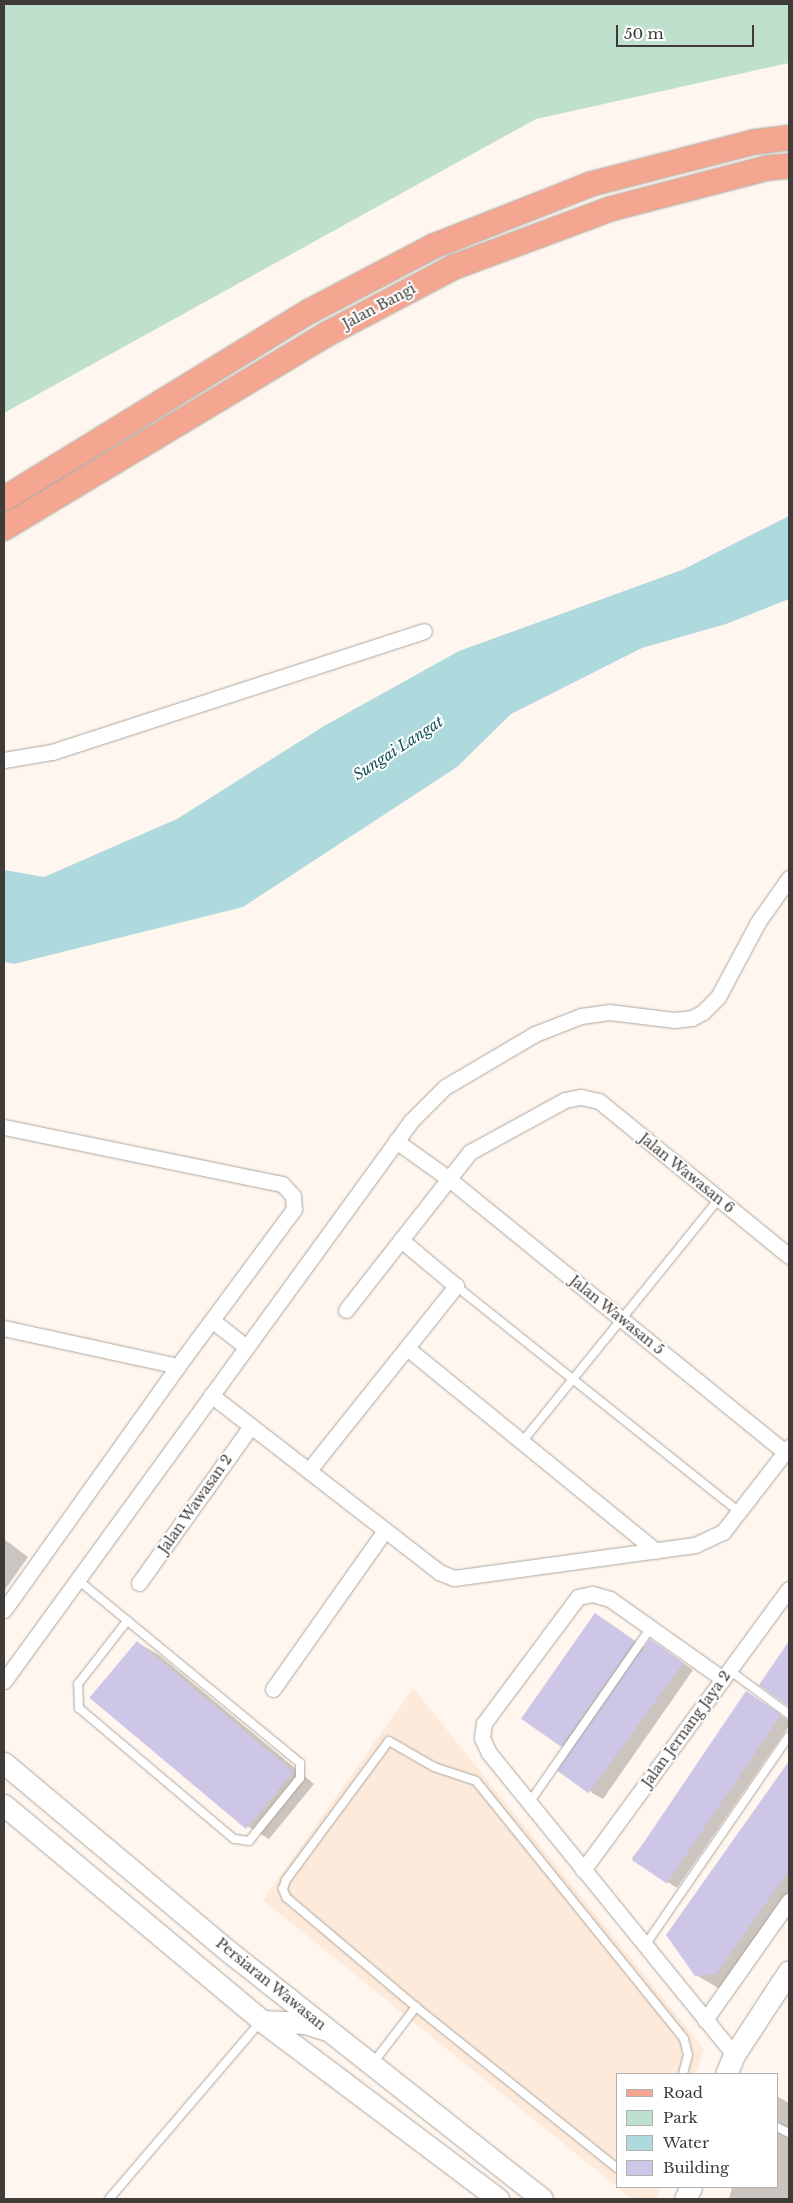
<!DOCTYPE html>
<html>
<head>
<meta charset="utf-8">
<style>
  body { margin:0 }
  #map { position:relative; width:793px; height:2203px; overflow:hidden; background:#fef6ef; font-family:"Libre Baskerville",serif }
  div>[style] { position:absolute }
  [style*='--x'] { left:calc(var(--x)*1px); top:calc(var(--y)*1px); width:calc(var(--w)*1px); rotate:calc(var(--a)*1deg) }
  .education>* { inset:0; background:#fdeada }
  .green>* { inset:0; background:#bfe0cd }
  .water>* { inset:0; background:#afdadd }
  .shadow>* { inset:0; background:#0003 }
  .building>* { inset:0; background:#cdc6e6; transform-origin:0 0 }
  .roads { filter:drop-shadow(0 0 1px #ada69f) drop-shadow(0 0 1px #ada69f) }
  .lane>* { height:8px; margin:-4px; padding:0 4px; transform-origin:4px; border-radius:4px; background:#fff }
  .street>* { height:15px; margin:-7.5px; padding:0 7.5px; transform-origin:7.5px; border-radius:7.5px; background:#fff }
  .secondary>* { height:21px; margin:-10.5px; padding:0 10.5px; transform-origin:10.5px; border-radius:10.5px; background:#fff }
  .primary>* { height:24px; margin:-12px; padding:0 12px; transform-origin:12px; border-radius:12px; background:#f4a691 }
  span { translate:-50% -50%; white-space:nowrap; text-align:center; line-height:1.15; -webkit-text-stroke:4px #fff; paint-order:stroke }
  .street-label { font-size:14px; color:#3e3b38 }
  .water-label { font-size:15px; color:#145156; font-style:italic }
  .frame { position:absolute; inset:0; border:5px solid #3e3b38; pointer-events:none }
  .legend { position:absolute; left:616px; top:2073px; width:162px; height:115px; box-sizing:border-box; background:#fff; border:1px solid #b2b1af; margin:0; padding:6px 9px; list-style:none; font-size:15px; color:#3e3b38 }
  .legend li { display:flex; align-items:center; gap:10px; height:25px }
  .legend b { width:25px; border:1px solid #b2b1af }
  .scale { position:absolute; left:616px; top:25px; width:138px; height:22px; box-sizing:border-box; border:2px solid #3e3b38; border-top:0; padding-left:6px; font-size:15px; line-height:18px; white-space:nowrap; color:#3e3b38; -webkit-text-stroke:4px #fff; paint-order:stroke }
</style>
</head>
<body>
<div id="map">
  <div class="education">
    <i style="clip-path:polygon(413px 1688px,704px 2049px,696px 2074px,617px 2074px,617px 2187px,660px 2187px,656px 2199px,632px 2199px,263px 1900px)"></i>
  </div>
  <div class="green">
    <i style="clip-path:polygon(4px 4px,789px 4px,789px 63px,536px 119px,4px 413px)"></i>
  </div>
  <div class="water">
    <i style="clip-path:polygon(789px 516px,789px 599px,726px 624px,642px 648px,511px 714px,457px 767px,243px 907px,14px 964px,4px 962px,4px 870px,44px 877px,177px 819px,324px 726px,459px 651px,682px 570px)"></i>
  </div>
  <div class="shadow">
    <i style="clip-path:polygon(4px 1539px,28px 1557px,4px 1591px)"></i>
    <i style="clip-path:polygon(606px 1621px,645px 1648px,661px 1647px,693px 1670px,603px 1799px,592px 1793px,572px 1753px,522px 1719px)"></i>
    <i style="clip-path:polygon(138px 1643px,159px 1655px,314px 1784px,269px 1839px,247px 1826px,92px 1698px)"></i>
    <i style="clip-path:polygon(789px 1643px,789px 1706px,760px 1684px)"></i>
    <i style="clip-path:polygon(757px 1699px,789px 1721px,789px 1726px,677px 1888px,632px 1858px)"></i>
    <i style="clip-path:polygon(789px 1763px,789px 1912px,738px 1986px,718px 1988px,696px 1975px,667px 1935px)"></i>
    <i style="clip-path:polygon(777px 2096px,789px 2103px,789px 2199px,729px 2199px,732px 2187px,777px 2187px)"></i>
  </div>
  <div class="building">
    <i style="left:595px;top:1613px;width:49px;height:129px;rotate:35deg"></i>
    <i style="left:650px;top:1639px;width:41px;height:161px;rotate:36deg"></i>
    <i style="left:137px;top:1641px;width:204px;height:74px;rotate:40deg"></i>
    <i style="clip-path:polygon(789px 1641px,789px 1704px,788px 1706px,759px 1685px)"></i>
    <i style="left:746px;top:1691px;width:42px;height:204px;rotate:34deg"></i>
    <i style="clip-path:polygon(789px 1761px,789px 1870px,716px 1974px,695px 1976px,666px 1935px)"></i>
  </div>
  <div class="roads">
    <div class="lane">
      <i style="--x:456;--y:1286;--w:361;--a:38.6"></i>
      <i style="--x:522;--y:1442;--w:313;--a:-51"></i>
      <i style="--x:78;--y:1580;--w:288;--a:39.5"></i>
      <i style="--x:300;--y:1763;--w:15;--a:90"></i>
      <i style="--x:300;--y:1778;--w:81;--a:129"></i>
      <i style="--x:249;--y:1841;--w:15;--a:-172"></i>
      <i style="--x:234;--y:1839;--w:203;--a:-139.8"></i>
      <i style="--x:79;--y:1708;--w:24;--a:-92"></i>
      <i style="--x:78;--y:1684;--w:80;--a:-52.1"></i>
      <i style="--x:729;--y:1670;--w:74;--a:36.3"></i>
      <i style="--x:529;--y:1803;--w:216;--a:-55.2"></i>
      <i style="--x:646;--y:1944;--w:252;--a:-55.5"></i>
      <i style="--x:416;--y:2007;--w:170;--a:-139.8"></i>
      <i style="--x:286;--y:1897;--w:9;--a:-111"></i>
      <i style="--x:283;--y:1889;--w:9;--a:-72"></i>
      <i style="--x:286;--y:1880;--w:173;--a:-53.5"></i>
      <i style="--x:389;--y:1741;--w:52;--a:30"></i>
      <i style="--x:434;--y:1767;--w:44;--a:18.4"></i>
      <i style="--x:476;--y:1781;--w:331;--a:51.1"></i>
      <i style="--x:684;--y:2039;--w:16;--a:76"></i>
      <i style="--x:688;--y:2055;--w:20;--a:105"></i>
      <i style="--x:373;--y:2063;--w:71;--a:-52.5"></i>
      <i style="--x:416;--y:2007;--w:258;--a:38.7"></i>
      <i style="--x:777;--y:2127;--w:13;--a:27"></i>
      <i style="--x:109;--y:2199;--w:233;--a:-49.5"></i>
    </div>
    <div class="street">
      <i style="--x:4;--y:760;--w:49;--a:-9.5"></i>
      <i style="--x:52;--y:752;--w:391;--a:-18"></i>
      <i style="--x:4;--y:1127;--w:284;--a:11.6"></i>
      <i style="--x:282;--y:1184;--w:16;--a:47"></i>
      <i style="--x:293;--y:1196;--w:13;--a:86"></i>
      <i style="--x:294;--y:1209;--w:195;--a:126.5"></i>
      <i style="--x:178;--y:1366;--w:178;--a:-167.7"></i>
      <i style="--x:396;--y:1141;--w:65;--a:35.6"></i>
      <i style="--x:449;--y:1179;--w:433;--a:39.1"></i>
      <i style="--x:346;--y:1310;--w:201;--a:-51.9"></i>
      <i style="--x:470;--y:1152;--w:108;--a:-28.7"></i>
      <i style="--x:565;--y:1100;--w:16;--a:-11"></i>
      <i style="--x:581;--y:1097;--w:18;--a:13"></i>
      <i style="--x:599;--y:1101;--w:245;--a:39.2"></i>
      <i style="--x:213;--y:1321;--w:42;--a:38.2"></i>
      <i style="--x:407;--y:1348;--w:321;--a:39.2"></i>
      <i style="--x:211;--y:1395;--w:289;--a:37.8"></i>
      <i style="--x:439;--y:1572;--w:16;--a:22"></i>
      <i style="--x:454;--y:1578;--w:243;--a:-7.8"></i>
      <i style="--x:695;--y:1545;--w:31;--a:-25"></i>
      <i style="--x:723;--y:1532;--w:108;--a:-52.2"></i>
      <i style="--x:309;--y:1470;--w:236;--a:-51.4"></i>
      <i style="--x:456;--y:1286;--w:72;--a:-140.1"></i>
      <i style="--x:139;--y:1583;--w:193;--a:-54.5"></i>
      <i style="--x:4;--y:1610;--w:300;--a:-54.5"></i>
      <i style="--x:723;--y:1679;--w:138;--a:-144.7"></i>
      <i style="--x:610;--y:1599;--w:19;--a:-164"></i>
      <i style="--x:592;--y:1594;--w:14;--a:168"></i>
      <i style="--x:578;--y:1597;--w:157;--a:126.7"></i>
      <i style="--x:484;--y:1723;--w:15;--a:98"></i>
      <i style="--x:482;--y:1738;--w:17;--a:65"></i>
      <i style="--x:489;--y:1753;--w:389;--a:50.9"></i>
      <i style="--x:4;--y:1681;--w:692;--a:-53.99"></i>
      <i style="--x:411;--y:1121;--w:48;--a:-45"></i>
      <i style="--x:445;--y:1087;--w:104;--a:-30.5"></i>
      <i style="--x:535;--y:1034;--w:49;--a:-21.4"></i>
      <i style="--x:581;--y:1016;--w:28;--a:-8"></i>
      <i style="--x:609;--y:1012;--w:65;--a:7"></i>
      <i style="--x:674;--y:1020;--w:18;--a:-6"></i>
      <i style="--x:692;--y:1018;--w:13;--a:-29"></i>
      <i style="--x:703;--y:1012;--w:21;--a:-45"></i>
      <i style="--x:718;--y:997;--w:85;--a:-61.9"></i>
      <i style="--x:758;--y:922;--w:54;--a:-54.8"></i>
      <i style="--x:273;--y:1689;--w:194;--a:-54.8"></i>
      <i style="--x:583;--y:1870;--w:348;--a:-53.8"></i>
      <i style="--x:705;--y:2020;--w:146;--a:-54.8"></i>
    </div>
    <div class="secondary">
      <i style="--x:4;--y:1763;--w:297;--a:40"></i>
      <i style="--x:232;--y:1954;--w:395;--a:38.3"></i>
      <i style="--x:4;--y:1805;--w:336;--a:39.9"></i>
      <i style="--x:262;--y:2021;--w:296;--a:37"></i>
      <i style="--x:262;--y:2021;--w:43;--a:2.7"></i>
      <i style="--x:305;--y:2023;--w:19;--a:18"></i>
      <i style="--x:726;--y:2074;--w:21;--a:-67"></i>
      <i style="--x:734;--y:2055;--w:100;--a:-56.8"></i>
      <i style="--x:685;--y:2199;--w:13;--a:-63"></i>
    </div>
    <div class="primary">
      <i style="--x:4;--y:499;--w:359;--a:-31.6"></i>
      <i style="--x:310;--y:311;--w:140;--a:-27.7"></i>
      <i style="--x:434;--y:246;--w:169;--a:-21.5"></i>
      <i style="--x:591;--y:184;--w:168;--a:-14.4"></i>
      <i style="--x:754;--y:142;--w:35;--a:-7"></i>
      <i style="--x:4;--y:528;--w:375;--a:-31"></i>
      <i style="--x:325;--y:335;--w:146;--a:-27.8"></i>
      <i style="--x:454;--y:267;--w:166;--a:-20.4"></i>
      <i style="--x:610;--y:209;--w:162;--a:-14.6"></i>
      <i style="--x:767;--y:168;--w:22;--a:-5"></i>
    </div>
  </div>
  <div class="street-label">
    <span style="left:379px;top:306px;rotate:-28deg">Jalan Bangi</span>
    <span style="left:687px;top:1173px;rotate:39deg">Jalan Wawasan 6</span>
    <span style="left:617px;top:1315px;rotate:39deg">Jalan Wawasan 5</span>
    <span style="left:195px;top:1504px;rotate:-55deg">Jalan Wawasan 2</span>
    <span style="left:686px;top:1729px;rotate:-54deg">Jalan Jernang Jaya 2</span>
    <span style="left:271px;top:1984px;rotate:39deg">Persiaran Wawasan</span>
  </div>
  <div class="water-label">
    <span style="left:398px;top:748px;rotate:-33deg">Sungai Langat</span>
  </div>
  <div class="frame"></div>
  <ul class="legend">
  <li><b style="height:6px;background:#f4a691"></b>Road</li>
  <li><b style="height:14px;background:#bfe0cd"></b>Park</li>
  <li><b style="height:14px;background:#afdadd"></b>Water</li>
  <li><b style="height:14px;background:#cdc6e6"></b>Building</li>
  </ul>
  <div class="scale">50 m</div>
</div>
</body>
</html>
